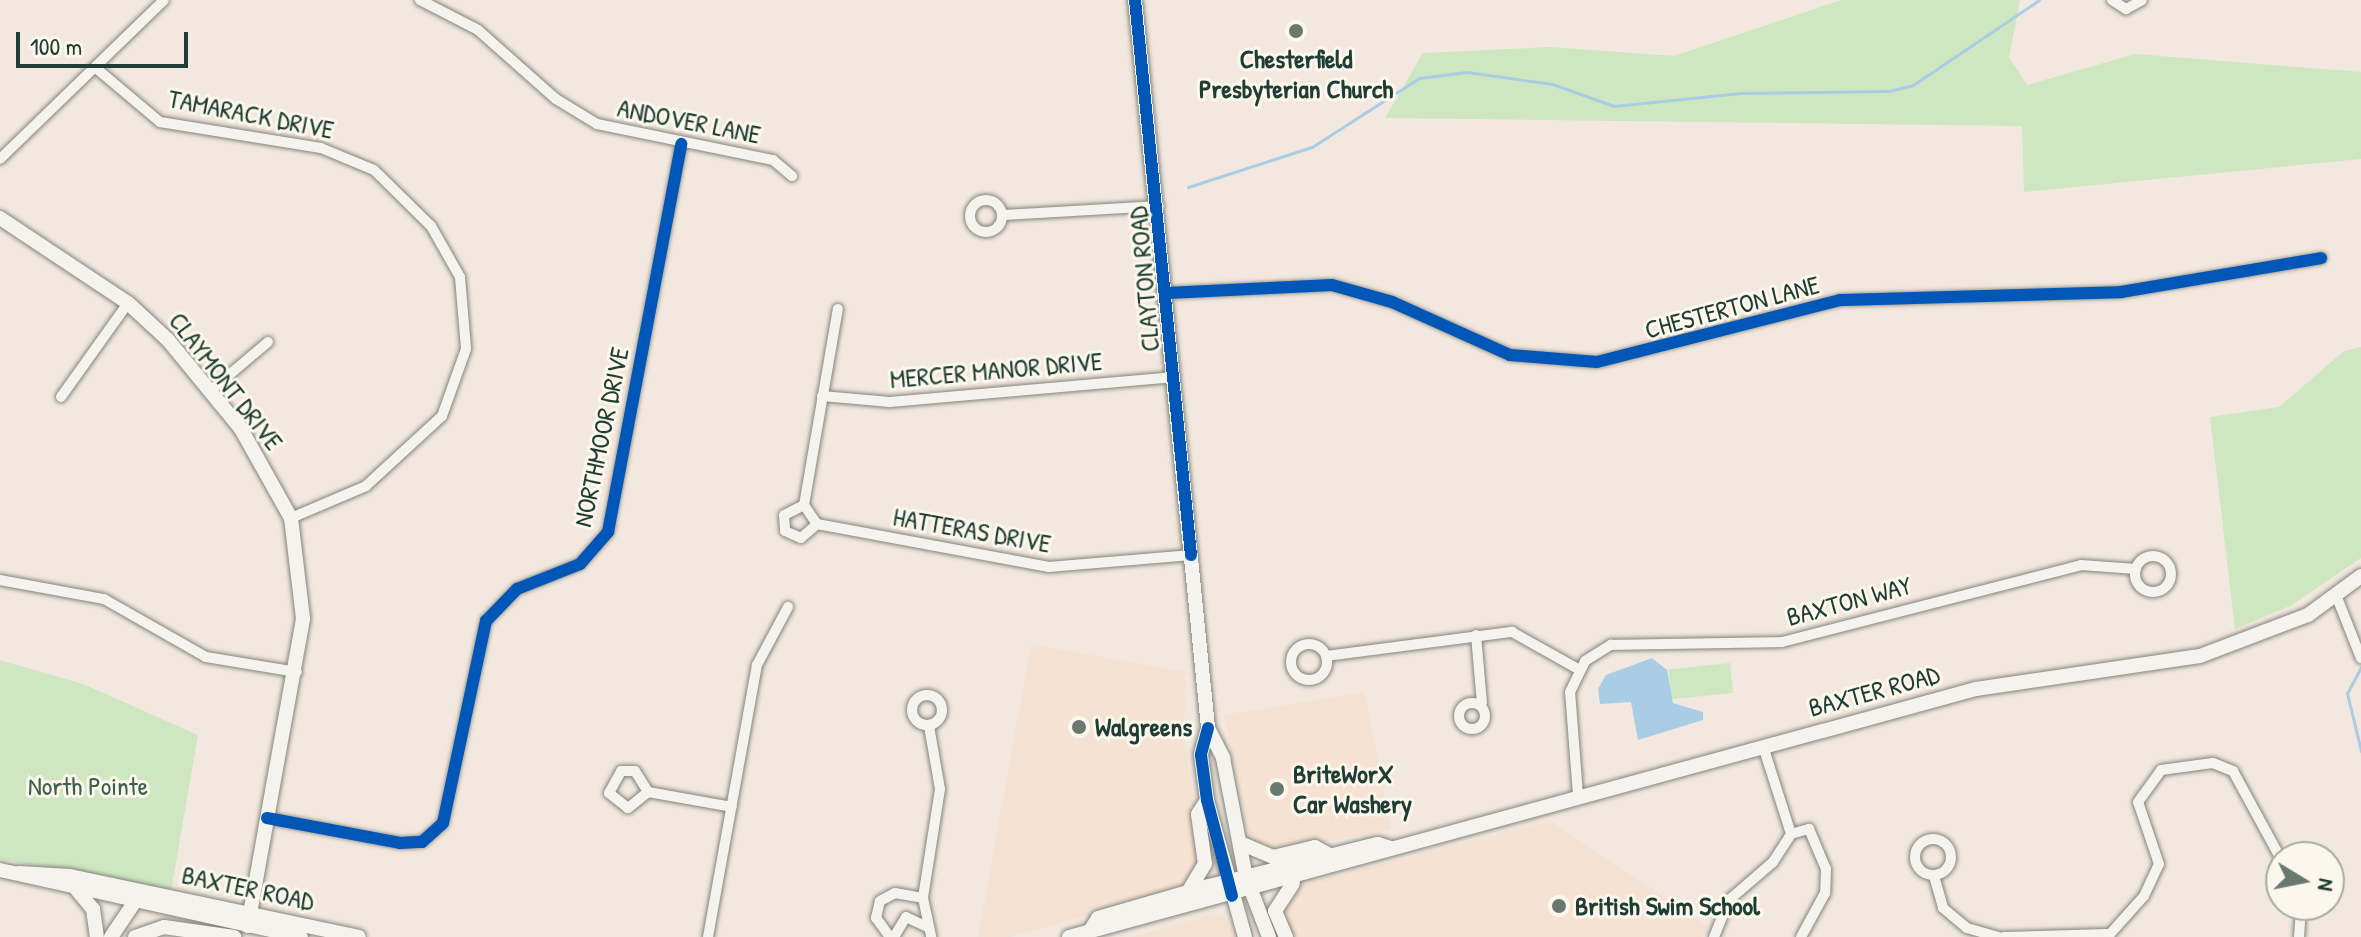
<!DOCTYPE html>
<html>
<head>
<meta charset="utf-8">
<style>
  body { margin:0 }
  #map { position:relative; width:2361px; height:937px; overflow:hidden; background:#f2e8df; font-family:"Patrick Hand",sans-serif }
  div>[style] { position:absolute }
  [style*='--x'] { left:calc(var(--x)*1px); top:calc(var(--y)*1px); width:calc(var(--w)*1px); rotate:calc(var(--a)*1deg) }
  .built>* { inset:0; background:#f6e2d2 }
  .green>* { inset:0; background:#cfe7c1; transform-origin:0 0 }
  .water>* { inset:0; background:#a8cde5 }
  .stream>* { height:3px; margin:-1.5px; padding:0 1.5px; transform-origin:1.5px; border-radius:1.5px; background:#a8cde5 }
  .roads { filter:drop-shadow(0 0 2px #83847f) drop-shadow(0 0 2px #83847f) }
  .street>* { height:10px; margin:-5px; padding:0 5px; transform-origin:5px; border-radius:5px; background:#f5f3ee }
  .street>.ring { margin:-5px; padding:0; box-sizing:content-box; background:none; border:10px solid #f5f3ee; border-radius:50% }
  .secondary>* { height:14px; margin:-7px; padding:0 7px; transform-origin:7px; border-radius:7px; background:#f5f3ee }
  .cycleway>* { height:12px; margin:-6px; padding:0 6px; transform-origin:6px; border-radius:6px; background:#0057b8 }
  .dots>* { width:22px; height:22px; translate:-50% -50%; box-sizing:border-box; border:4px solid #fbf7ec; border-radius:50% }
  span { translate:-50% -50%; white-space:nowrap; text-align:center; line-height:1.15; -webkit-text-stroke:6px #fbf7ec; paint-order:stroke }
  .poi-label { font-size:26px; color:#1f3d34; font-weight:700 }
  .left { translate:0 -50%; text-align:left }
  .street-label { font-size:26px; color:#1f3d34 }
  .park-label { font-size:26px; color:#3d5f4b }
  .north { position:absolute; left:2265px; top:841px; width:80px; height:80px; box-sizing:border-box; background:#fbf7ec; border:2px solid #a3ada2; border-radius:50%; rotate:100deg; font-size:22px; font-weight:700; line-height:32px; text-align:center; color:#1f3d34 }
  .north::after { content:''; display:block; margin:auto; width:28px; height:36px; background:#697970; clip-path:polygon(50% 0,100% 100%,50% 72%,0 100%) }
  .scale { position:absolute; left:16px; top:32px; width:172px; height:36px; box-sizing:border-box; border:4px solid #1f3d34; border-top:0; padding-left:10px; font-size:24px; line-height:28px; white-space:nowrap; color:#1f3d34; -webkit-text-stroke:6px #fbf7ec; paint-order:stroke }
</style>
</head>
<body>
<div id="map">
  <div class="built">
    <i style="clip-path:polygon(1031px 644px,1186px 672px,1184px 737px,1202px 855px,1187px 885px,1175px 891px,1010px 937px,978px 937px)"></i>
    <i style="clip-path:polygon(1365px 692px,1391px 829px,1278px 851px,1251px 845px,1224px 715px)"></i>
    <i style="clip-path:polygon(1550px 821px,1708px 926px,1702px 937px,1291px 937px,1282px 921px,1290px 888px)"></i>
    <i style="clip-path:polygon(1213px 914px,1225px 917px,1237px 937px,1132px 937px)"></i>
  </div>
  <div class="green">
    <i style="clip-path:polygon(1841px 0,2020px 0,2009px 57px,2027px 85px,2135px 54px,2361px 72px,2361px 159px,2024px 192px,2022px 126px,1385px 118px,1423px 53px,1550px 47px,1674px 56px)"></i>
    <i style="clip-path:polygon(2361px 347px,2361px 558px,2292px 605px,2235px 629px,2210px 417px,2279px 407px,2344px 351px)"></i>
    <i style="clip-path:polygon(0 660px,83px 684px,198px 735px,171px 891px,0 859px)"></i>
    <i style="left:1730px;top:663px;width:30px;height:62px;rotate:84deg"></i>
  </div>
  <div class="water">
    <i style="clip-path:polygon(1652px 658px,1667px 670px,1673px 703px,1703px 712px,1703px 720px,1638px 740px,1631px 702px,1600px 704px,1598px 689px,1606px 675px)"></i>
  </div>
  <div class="stream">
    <i style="--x:1188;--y:187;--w:130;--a:-17.9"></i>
    <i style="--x:1312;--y:147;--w:127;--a:-32.8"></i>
    <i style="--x:1419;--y:78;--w:48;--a:-7.1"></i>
    <i style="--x:1467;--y:72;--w:86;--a:8"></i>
    <i style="--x:1552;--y:84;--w:66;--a:19.5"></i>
    <i style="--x:1614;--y:106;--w:130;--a:-5.8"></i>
    <i style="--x:1743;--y:93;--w:146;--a:-0.8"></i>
    <i style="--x:1889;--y:91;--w:25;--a:-14"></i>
    <i style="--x:1913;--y:85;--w:152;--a:-34"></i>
    <i style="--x:2361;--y:667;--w:30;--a:118"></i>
    <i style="--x:2347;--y:693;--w:60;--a:76.4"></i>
  </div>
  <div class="roads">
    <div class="street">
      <i style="--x:420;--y:0;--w:65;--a:27.3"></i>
      <i style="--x:478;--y:30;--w:104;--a:41.5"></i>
      <i style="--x:556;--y:99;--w:48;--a:31.4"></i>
      <i style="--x:597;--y:124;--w:180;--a:11.6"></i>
      <i style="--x:773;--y:160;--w:25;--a:40"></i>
      <i style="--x:2112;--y:0;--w:17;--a:33"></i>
      <i style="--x:2126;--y:9;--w:18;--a:-29"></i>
      <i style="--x:97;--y:69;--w:82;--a:40.1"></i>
      <i style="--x:160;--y:122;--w:163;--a:9.2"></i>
      <i style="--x:321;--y:148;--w:57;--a:22.5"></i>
      <i style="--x:374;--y:170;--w:80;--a:44.5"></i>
      <i style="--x:431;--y:226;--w:59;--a:60.4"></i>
      <i style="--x:460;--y:277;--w:72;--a:85.2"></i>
      <i style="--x:466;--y:349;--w:71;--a:109.7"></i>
      <i style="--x:442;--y:416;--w:103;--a:137.4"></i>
      <i style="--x:366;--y:486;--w:82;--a:156.9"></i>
      <i style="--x:0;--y:159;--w:228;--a:-44.1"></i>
      <i class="ring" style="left:970px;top:200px;width:22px;height:22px"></i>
      <i style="--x:1004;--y:215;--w:155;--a:-3.3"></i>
      <i style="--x:1167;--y:293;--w:165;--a:-2.8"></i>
      <i style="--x:1332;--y:285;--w:62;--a:15.8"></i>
      <i style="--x:1392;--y:302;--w:129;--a:24.2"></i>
      <i style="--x:1510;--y:355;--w:87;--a:4.6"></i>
      <i style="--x:1597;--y:362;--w:251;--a:-14.3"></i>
      <i style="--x:1840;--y:300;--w:281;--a:-1.6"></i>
      <i style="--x:2121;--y:292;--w:203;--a:-9.6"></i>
      <i style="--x:210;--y:391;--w:76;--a:-40.2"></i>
      <i style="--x:822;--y:396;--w:68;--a:5"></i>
      <i style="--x:890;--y:402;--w:286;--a:-5"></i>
      <i style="--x:61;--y:397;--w:115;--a:-54.5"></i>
      <i style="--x:804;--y:505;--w:23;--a:56"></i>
      <i style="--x:817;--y:524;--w:236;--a:10.5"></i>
      <i style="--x:1049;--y:567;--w:143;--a:-4.8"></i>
      <i style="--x:804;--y:505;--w:199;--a:-80.2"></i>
      <i style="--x:804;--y:505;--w:22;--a:153"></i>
      <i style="--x:784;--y:515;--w:16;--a:86"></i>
      <i style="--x:785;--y:531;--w:17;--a:24"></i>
      <i style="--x:801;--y:538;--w:21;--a:-41"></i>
      <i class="ring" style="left:2135px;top:556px;width:26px;height:26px"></i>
      <i style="--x:0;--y:580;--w:106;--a:10.4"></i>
      <i style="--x:104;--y:599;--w:117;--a:29.6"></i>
      <i style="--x:206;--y:657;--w:92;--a:9.4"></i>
      <i style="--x:2336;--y:595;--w:68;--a:68.4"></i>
      <i style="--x:1476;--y:635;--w:68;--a:85"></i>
      <i class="ring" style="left:1291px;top:644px;width:26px;height:26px"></i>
      <i style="--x:1326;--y:656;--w:188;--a:-7.4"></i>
      <i style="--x:1512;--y:632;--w:76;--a:29.3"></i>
      <i class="ring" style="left:912px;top:695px;width:20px;height:20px"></i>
      <i class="ring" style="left:1459px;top:703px;width:16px;height:16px"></i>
      <i style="--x:929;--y:726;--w:64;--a:80.1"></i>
      <i style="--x:940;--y:789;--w:110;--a:98.9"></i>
      <i style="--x:923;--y:898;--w:40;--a:78"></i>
      <i style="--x:1763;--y:746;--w:92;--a:72.3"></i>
      <i style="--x:648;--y:792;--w:26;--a:141"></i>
      <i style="--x:628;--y:808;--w:24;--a:-142"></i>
      <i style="--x:609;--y:793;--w:25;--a:-61"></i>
      <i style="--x:621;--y:771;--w:14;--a:0"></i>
      <i style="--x:635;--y:771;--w:25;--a:58"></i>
      <i style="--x:648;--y:792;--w:85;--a:10.1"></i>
      <i style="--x:1578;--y:795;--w:103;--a:-94.4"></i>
      <i style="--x:1570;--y:692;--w:34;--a:-64"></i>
      <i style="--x:1585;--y:661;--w:31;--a:-32"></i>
      <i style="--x:1611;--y:645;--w:171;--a:-1"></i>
      <i style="--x:1782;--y:642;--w:309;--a:-14.4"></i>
      <i style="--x:2081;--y:565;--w:55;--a:4.2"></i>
      <i style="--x:267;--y:818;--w:135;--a:10.6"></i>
      <i style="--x:400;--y:843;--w:22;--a:-3"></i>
      <i style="--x:422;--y:842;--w:28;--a:-42"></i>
      <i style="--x:443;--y:823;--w:207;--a:-78"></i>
      <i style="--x:486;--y:621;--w:45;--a:-45.9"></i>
      <i style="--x:517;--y:589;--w:68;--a:-21.6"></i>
      <i style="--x:580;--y:564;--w:43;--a:-48.8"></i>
      <i style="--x:608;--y:532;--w:395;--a:-79.3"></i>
      <i class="ring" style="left:1915px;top:839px;width:26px;height:26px"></i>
      <i style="--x:1934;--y:876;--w:33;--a:74"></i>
      <i style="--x:1943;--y:908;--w:31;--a:40"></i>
      <i style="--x:1967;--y:928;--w:32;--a:16"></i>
      <i style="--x:2110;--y:934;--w:51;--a:-48.2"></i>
      <i style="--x:2144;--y:896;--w:35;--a:-65"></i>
      <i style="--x:2159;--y:864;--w:65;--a:-108.7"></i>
      <i style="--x:2138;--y:802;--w:39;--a:-54"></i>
      <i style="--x:2161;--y:770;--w:52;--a:-7.7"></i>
      <i style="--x:2213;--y:763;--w:22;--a:22"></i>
      <i style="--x:2233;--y:771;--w:100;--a:61.4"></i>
      <i style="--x:708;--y:937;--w:276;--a:-79.8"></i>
      <i style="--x:757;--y:665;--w:66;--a:-61.9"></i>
      <i style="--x:890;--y:937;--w:24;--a:-126"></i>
      <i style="--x:876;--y:918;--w:17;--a:-77"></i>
      <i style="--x:880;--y:901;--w:17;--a:-28"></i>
      <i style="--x:895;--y:893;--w:28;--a:10"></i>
      <i style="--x:894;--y:937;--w:23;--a:-59"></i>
      <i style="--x:906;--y:917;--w:23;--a:25"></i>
      <i style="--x:1714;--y:937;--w:40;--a:-68"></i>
      <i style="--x:1729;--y:900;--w:58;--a:-40.8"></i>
      <i style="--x:1773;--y:862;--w:33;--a:-57"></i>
      <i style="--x:1791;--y:834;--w:19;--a:-16"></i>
      <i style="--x:1809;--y:829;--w:43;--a:67"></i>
      <i style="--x:1826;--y:869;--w:24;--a:92"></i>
      <i style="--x:1825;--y:893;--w:50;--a:118.6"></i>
      <i style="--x:2003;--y:937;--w:107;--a:-1.6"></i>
      <i style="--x:2299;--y:937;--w:32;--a:-86"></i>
    </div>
    <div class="secondary">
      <i style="--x:1135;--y:0;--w:732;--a:84.27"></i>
      <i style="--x:1208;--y:728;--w:34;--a:63"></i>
      <i style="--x:1223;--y:758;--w:121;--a:79.1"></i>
      <i style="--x:1246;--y:877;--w:64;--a:69"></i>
      <i style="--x:0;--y:218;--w:154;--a:33.6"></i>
      <i style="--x:128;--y:303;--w:54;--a:42.8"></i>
      <i style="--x:168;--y:340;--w:115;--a:50.6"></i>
      <i style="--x:241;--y:429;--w:102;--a:60.7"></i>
      <i style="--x:291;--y:518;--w:102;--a:83.2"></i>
      <i style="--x:303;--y:619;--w:312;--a:100.2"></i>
      <i style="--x:1208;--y:728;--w:28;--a:105"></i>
      <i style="--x:1201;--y:755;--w:45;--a:82.4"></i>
      <i style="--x:1207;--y:800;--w:142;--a:74.5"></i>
      <i style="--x:1240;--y:843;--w:36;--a:23"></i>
      <i style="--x:1273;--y:857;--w:43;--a:-13.4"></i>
      <i style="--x:1315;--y:847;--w:18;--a:29"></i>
      <i style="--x:0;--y:870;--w:308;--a:12.5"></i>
      <i style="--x:19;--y:873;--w:51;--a:3.4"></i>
      <i style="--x:70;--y:876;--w:295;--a:11.9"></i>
      <i style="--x:77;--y:890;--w:25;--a:50"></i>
      <i style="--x:93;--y:909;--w:28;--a:82"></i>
      <i style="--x:1188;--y:892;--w:33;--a:-59"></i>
      <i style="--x:1205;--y:864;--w:50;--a:-98"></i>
      <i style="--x:1198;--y:814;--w:17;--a:-57"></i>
      <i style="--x:1090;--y:931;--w:15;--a:-58"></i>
      <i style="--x:1098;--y:918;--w:116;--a:-16.1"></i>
      <i style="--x:1209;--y:886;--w:174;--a:-14"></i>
      <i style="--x:1378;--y:844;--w:14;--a:17"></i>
      <i style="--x:111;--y:937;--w:52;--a:-56"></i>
      <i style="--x:135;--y:937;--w:31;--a:-19"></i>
      <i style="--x:164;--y:927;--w:71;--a:8.1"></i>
      <i style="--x:1069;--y:937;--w:940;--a:-15.29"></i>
      <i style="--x:1976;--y:689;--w:226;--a:-8.4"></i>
      <i style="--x:2200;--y:656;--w:116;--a:-20.8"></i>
      <i style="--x:2308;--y:615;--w:66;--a:-36.3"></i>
      <i style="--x:1286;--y:937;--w:28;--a:-113"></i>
      <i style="--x:1275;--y:911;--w:33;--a:-57"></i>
    </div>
  </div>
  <div class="cycleway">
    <i style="--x:1135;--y:0;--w:558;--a:84.24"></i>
    <i style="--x:1167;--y:293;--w:165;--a:-2.8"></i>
    <i style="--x:1332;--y:285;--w:62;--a:15.8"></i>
    <i style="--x:1392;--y:302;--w:129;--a:24.2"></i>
    <i style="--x:1510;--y:355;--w:87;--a:4.6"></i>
    <i style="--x:1597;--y:362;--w:251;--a:-14.3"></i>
    <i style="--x:1840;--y:300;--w:281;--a:-1.6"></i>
    <i style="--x:2121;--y:292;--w:203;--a:-9.6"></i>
    <i style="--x:1208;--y:728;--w:28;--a:105"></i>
    <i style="--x:1201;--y:755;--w:45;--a:82.4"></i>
    <i style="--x:1207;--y:800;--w:99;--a:75.4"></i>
    <i style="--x:267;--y:818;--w:135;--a:10.6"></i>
    <i style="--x:400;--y:843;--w:22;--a:-3"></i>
    <i style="--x:422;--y:842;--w:28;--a:-42"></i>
    <i style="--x:443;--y:823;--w:207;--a:-78"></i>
    <i style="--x:486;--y:621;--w:45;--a:-45.9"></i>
    <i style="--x:517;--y:589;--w:68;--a:-21.6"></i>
    <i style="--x:580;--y:564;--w:43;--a:-48.8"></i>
    <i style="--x:608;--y:532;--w:395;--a:-79.3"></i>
  </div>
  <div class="dots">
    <i style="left:1296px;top:31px;background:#697970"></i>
    <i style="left:1079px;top:727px;background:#697970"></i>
    <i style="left:1277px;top:789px;background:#697970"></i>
    <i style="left:1559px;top:906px;background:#697970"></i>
  </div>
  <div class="poi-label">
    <span style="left:1296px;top:74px">Chesterfield<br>Presbyterian Church</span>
    <span class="left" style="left:1095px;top:727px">Walgreens</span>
    <span class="left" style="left:1293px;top:789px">BriteWorX<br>Car Washery</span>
    <span class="left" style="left:1575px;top:906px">British Swim School</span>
  </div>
  <div class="street-label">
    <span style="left:251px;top:114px;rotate:11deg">TAMARACK DRIVE</span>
    <span style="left:689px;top:121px;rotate:11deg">ANDOVER LANE</span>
    <span style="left:1144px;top:279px;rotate:-95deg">CLAYTON ROAD</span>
    <span style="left:1732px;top:307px;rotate:-15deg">CHESTERTON LANE</span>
    <span style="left:996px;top:370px;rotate:-5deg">MERCER MANOR DRIVE</span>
    <span style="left:226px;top:381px;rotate:52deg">CLAYMONT DRIVE</span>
    <span style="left:601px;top:437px;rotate:-78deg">NORTHMOOR DRIVE</span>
    <span style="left:972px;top:530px;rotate:10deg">HATTERAS DRIVE</span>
    <span style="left:1849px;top:601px;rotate:-15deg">BAXTON WAY</span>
    <span style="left:1874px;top:691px;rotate:-15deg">BAXTER ROAD</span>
    <span style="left:248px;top:888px;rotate:12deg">BAXTER ROAD</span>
  </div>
  <div class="park-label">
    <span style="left:88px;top:786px">North Pointe</span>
  </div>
  <div class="north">N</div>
  <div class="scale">100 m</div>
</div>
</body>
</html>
